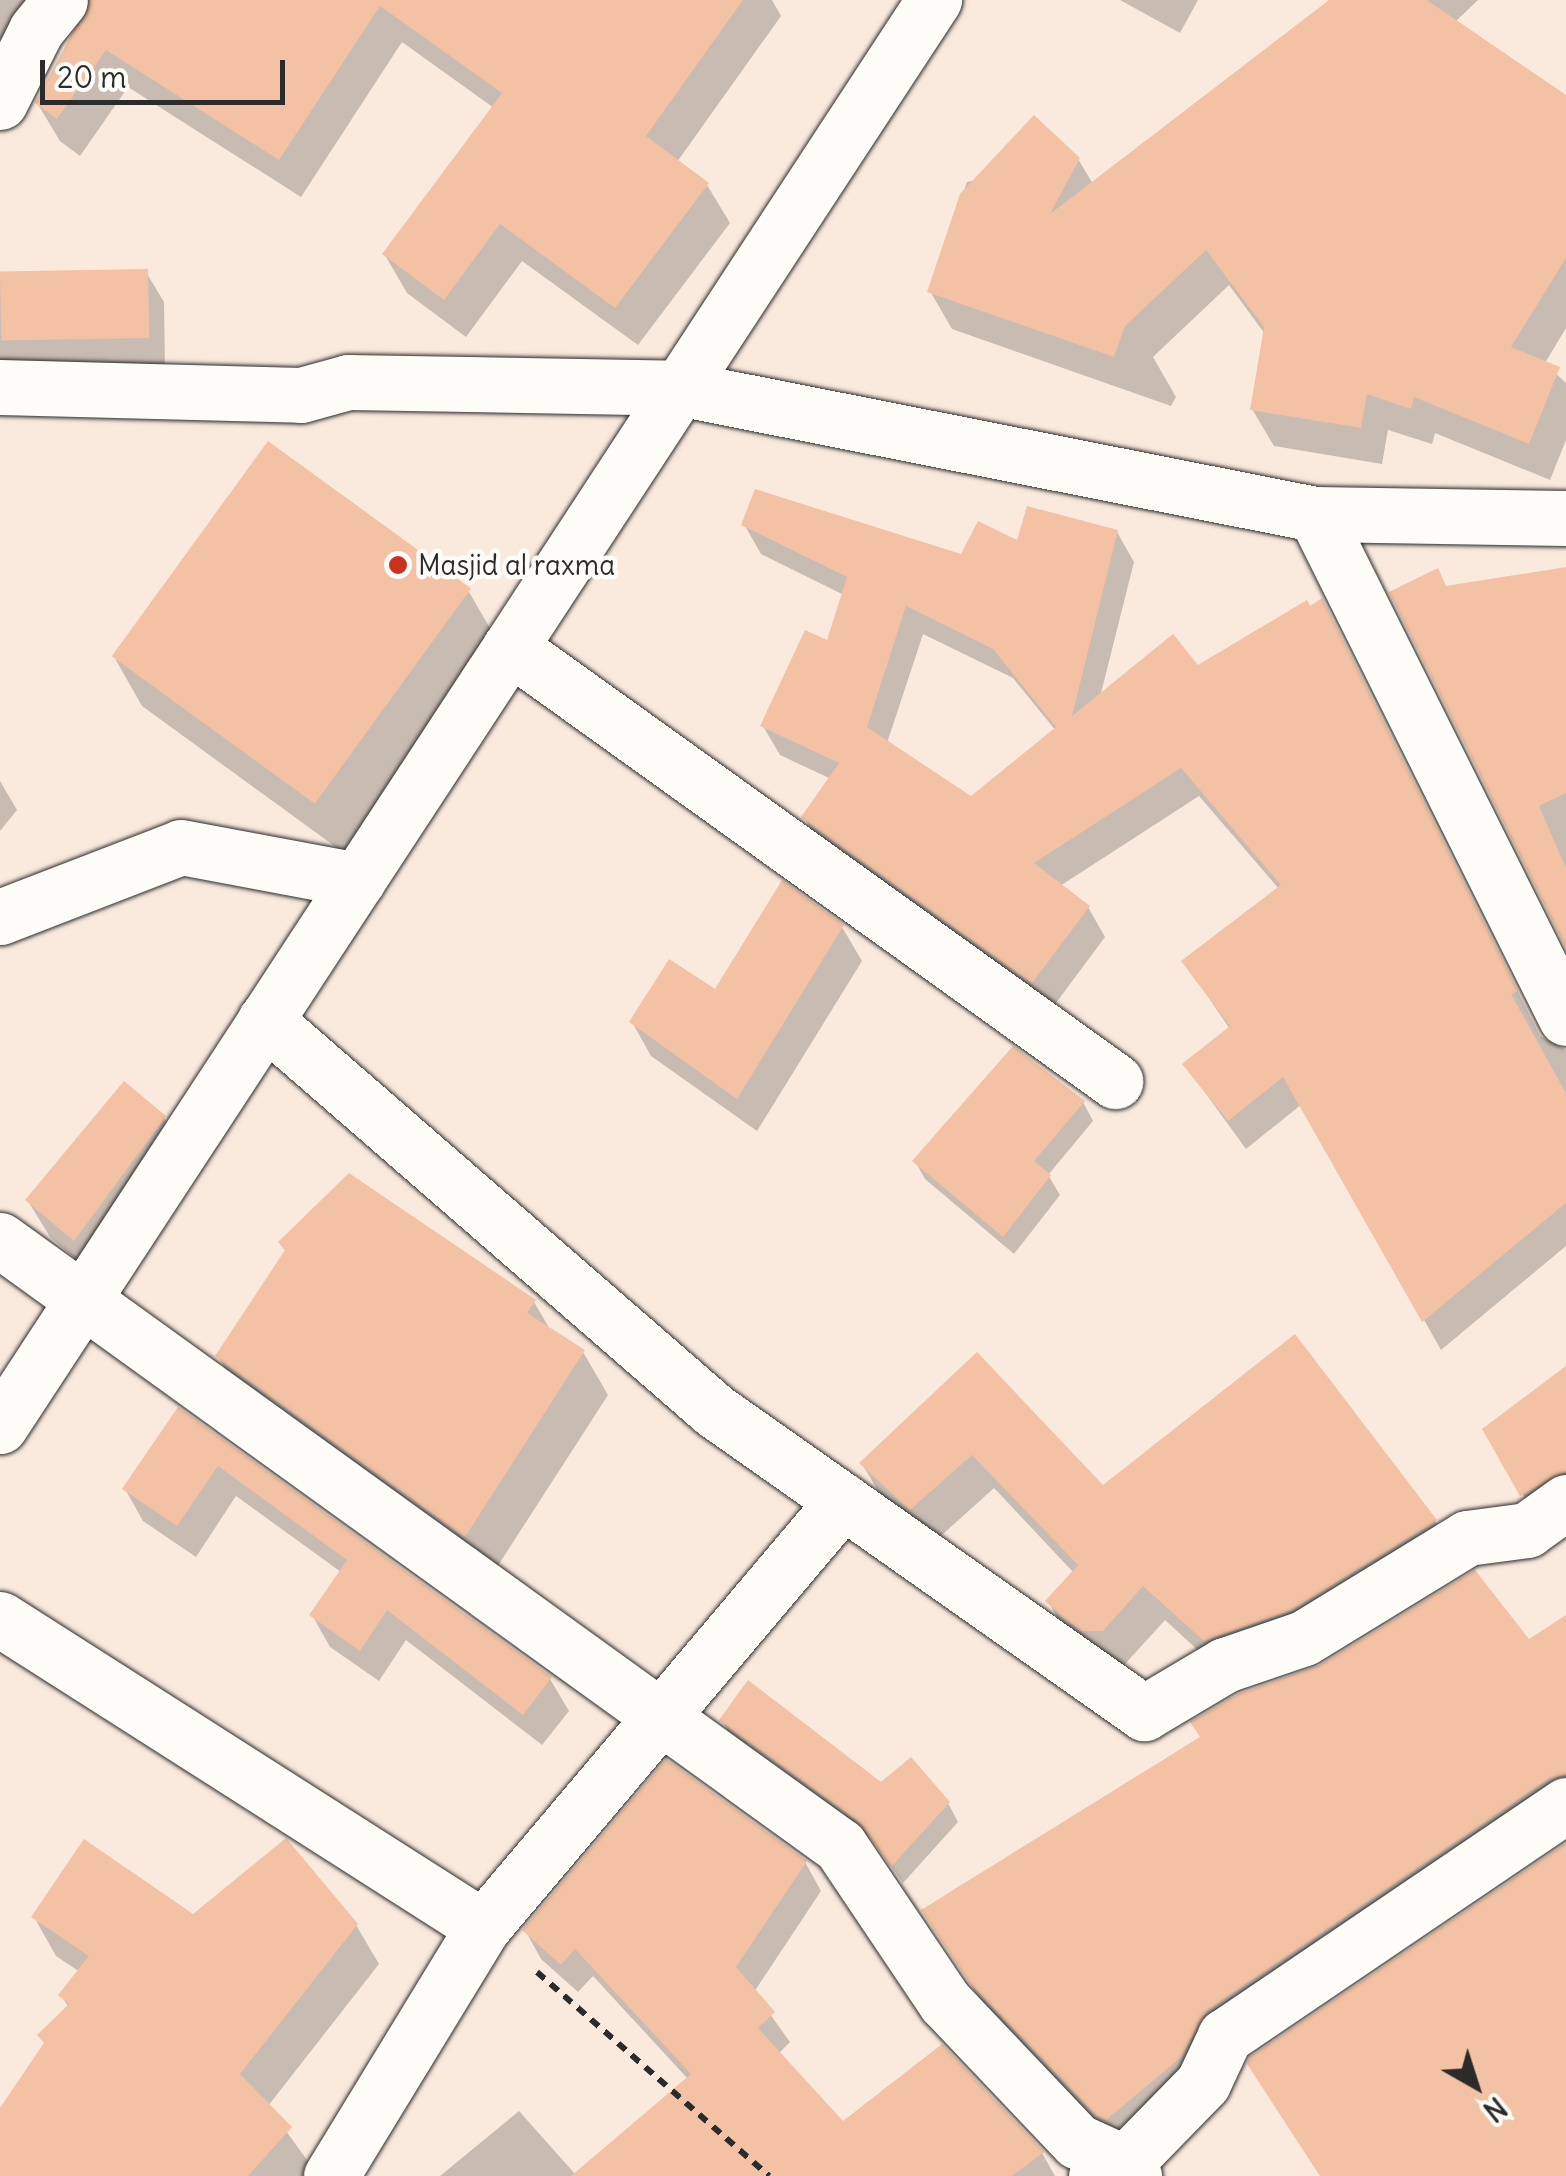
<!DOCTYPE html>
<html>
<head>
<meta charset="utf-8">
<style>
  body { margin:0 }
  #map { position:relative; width:1566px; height:2176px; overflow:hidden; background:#faeade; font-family:Delius,sans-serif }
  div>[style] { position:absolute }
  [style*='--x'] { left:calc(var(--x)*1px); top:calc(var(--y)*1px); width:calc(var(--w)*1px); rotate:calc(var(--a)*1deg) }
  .shadow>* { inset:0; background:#0003 }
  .building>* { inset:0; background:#f3c1a3; transform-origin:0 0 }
  .path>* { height:6px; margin-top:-3px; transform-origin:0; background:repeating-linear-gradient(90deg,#2b2b2b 0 10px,transparent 0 18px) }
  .roads { filter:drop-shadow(0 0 2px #2b2b2b) drop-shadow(0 0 2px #2b2b2b) }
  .minor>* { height:55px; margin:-27.5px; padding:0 27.5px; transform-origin:27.5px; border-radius:27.5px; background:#fdfcf7 }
  .dots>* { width:28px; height:28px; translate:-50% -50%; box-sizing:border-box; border:5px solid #fdfcf7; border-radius:50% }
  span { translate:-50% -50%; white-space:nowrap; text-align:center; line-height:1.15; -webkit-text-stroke:9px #fdfcf7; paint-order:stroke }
  .poi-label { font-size:28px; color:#2b2b2b }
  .left { translate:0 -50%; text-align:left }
  .north { position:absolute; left:1426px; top:2036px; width:100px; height:100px; -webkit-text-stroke:8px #fdfcf7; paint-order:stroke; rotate:141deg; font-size:28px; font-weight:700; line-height:40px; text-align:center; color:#2b2b2b }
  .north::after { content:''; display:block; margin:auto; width:35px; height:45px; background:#2b2b2b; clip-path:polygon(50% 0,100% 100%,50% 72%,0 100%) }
  .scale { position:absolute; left:40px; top:60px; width:245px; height:45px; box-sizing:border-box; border:5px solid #2b2b2b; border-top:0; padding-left:12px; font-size:30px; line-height:35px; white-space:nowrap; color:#2b2b2b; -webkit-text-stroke:8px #fdfcf7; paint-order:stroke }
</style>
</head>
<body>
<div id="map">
  <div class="shadow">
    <i style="clip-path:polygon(0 0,772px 0,781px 16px,677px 162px,707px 185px,730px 223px,638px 345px,522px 261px,466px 337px,407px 293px,385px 255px,494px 108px,402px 42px,301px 197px,128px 87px,80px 156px,60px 141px,37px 103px,94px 5px,57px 19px,0 100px)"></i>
    <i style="clip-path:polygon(1120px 0,1198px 0,1180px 33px)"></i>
    <i style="clip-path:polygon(1333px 0,1478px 0,1455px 22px,1566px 98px,1566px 328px,1545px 363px,1566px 383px,1566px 440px,1550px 480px,1435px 433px,1432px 444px,1388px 430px,1382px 464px,1274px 446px,1252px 409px,1265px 334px,1229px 285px,1153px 357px,1176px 397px,1171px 406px,952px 329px,930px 291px,967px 182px,1078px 159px,1093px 184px)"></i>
    <i style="clip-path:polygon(146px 272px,164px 302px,165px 368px,0 392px,0 277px)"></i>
    <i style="clip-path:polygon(evenodd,744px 524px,962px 557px,1117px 532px,1134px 562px,1100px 697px,1338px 631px,1540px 1036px,1566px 1050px,1566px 1246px,1441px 1350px,1302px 1104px,1246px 1149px,1185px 1065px,1230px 1029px,1184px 962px,1279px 889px,1199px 796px,1060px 886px,1088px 907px,1105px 937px,1050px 1011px,821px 847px,804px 817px,831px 779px,780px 755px,763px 726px,828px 643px,844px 595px,761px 554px,744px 524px,923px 634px,1013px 678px,1056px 731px,971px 799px,887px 743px,923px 634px)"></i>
    <i style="clip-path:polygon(1566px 569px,1566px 942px,1447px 589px)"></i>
    <i style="clip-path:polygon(469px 592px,498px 642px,344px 853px,142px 706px,113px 655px)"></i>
    <i style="clip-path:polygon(0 781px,17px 810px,0 831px)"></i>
    <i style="clip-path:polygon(842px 927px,862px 961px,757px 1131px,651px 1056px,632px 1022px,716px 992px)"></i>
    <i style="clip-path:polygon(1083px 1102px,1093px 1121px,1048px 1175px,1060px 1195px,1014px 1254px,925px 1179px,915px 1161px)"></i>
    <i style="clip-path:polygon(164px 1118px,185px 1154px,96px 1276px,50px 1237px,28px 1201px)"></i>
    <i style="clip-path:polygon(281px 1243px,534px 1302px,551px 1331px,583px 1352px,608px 1395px,490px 1578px,243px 1400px,218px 1356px,286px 1252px)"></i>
    <i style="clip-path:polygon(977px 1356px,1103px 1488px,1435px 1521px,1455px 1556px,1226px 1676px,1165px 1620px,1116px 1674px,1068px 1637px,1048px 1601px,1074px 1573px,994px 1488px,932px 1544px,883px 1499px,862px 1464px)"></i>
    <i style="clip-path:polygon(1566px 1369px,1566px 1506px,1540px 1525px,1486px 1430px)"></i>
    <i style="clip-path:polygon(179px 1411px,550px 1679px,569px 1711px,542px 1745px,406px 1640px,379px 1681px,330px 1647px,312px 1615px,341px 1572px,236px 1496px,196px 1557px,143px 1521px,125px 1489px)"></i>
    <i style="clip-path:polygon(1566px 1618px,1566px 1817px,1228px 2046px,1128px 2155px,993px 2019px,924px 1911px,1528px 1643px)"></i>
    <i style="clip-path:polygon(722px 1720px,881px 1786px,948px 1803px,958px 1822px,903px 1883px,872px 1839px,732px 1739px)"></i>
    <i style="clip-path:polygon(805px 1862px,821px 1891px,754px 1992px,790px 2042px,778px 2054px,842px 2125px,1042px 2153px,1055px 2176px,440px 2176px,519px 2111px,576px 2175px,688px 2079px,593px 1976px,578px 1992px,541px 1959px,525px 1930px)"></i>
    <i style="clip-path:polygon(34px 1917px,356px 1925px,379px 1964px,268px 2106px,312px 2167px,305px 2176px,0 2176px,0 2113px,69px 2008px,61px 1995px,80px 1972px,56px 1956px)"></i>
  </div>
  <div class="building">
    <i style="clip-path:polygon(90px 0,743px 0,646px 136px,709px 183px,615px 308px,500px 224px,444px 300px,382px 254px,502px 93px,380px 6px,279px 160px,106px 50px,57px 119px,35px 103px)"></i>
    <i style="clip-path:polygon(1329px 0,1427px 0,1566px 95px,1566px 258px,1511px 347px,1560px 367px,1529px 444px,1414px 397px,1411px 409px,1367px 394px,1361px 428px,1250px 410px,1264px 327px,1206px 250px,1125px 326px,1114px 357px,927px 292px,960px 194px,1034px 115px,1080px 158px,1050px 214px)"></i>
    <i style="left:148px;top:269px;width:69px;height:148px;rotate:89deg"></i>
    <i style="left:268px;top:441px;width:251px;height:266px;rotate:36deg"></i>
    <i style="clip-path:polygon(evenodd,755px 489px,961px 554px,978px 521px,1017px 540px,1027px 506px,1118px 530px,1072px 716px,1173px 634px,1198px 665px,1307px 600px,1310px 606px,1322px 598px,1518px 991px,1511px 994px,1566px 1093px,1566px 1203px,1422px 1322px,1283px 1077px,1228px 1121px,1182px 1064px,1230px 1026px,1181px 961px,1281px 885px,1181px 768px,1034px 863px,1090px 906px,1032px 983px,801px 817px,839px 763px,760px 726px,805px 630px,827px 640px,847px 577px,741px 525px,755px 489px,906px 606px,993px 649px,1056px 727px,971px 796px,867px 727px,906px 606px)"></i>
    <i style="clip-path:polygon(1566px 567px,1566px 793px,1539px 806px,1566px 868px,1566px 948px,1389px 592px,1438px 568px,1446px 586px)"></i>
    <i style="clip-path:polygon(782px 880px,844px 925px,737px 1099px,629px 1022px,669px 959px,715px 989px)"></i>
    <i style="clip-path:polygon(1013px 1046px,1085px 1101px,1034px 1161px,1051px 1175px,1003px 1237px,912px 1161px)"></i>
    <i style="clip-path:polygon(124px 1081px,166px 1116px,74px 1241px,25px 1200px)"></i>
    <i style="clip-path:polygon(349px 1173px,536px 1300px,527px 1313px,585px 1350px,465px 1537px,215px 1356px,285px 1250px,278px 1242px)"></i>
    <i style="clip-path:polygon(1295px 1334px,1437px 1520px,1291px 1610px,1204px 1641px,1143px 1586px,1103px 1631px,1082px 1631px,1064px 1618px,1045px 1601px,1078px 1565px,972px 1455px,910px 1510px,859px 1463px,977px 1352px,1103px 1485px)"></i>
    <i style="clip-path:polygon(1566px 1366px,1566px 1471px,1520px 1496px,1482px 1429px)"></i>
    <i style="clip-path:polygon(178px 1407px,552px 1677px,523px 1715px,387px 1610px,360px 1651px,309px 1615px,347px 1560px,218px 1466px,177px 1526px,122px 1489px)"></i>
    <i style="clip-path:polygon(1475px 1570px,1529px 1639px,1566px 1615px,1566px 1774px,1548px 1779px,1207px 2010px,1180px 2058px,1106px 2120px,1096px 2115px,969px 1982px,921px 1910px,1200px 1737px,1190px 1722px,1238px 1694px,1320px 1665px)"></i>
    <i style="clip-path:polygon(748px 1680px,881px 1782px,911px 1757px,950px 1802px,891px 1867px,858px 1821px,719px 1720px)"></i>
    <i style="clip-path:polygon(666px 1759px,807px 1861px,736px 1967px,775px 2012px,758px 2028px,843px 2121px,942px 2044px,1044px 2152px,1012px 2176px,571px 2176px,691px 2074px,575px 1949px,561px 1965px,522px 1930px)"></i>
    <i style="clip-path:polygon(286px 1838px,358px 1924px,240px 2074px,292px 2127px,248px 2176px,0 2176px,0 2108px,44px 2043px,37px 2035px,69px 2004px,58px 1995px,89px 1956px,31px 1917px,84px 1839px,193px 1914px)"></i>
    <i style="clip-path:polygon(1566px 1843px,1566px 2176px,1320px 2176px,1247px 2064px,1250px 2057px)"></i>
  </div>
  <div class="path">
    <i style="--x:537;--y:1972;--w:309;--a:41.3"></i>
  </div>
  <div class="roads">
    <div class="minor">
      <i style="--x:0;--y:102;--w:80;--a:-63.4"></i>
      <i style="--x:36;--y:30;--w:38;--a:-51"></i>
      <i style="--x:0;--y:387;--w:301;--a:1.5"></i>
      <i style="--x:301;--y:395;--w:49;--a:-15.5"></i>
      <i style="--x:348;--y:382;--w:330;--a:1"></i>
      <i style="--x:678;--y:388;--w:649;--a:11.19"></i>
      <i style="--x:1315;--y:514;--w:251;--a:0.9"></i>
      <i style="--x:1315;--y:514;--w:563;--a:63.53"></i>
      <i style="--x:510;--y:647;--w:745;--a:35.65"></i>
      <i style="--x:0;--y:917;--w:194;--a:-21.1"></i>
      <i style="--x:181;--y:847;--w:180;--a:10.6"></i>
      <i style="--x:265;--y:1020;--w:596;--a:40.99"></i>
      <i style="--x:715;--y:1411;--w:525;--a:35.14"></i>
      <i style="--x:1144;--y:1713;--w:94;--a:-30.7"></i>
      <i style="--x:1225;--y:1665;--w:83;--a:-18.9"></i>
      <i style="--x:1304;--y:1638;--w:191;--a:-31.5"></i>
      <i style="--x:1467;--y:1538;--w:61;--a:-7.6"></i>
      <i style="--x:1527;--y:1530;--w:48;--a:-35.7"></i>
      <i style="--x:0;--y:1240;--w:1036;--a:35.81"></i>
      <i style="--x:840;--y:1846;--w:188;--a:56.1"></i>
      <i style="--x:945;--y:2002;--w:192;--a:46.5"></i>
      <i style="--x:1077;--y:2141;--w:53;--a:24.6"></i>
      <i style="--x:1125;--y:2163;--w:16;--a:55"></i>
      <i style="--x:0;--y:1426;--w:1705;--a:-56.78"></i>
      <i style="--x:0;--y:1619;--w:573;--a:32.52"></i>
      <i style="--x:331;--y:2176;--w:292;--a:-58.6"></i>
      <i style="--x:483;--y:1927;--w:558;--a:-49.8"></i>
      <i style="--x:1096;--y:2176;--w:32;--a:-24"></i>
      <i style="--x:1125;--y:2163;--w:112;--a:-45.7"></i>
      <i style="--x:1203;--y:2083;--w:52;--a:-64.9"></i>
      <i style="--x:1225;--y:2036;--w:412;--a:-34.1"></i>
    </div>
  </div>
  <div class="dots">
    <i style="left:398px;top:565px;background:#c8321e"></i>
  </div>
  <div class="poi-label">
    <span class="left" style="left:418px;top:565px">Masjid al raxma</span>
  </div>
  <div class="north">N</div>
  <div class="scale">20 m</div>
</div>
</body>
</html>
